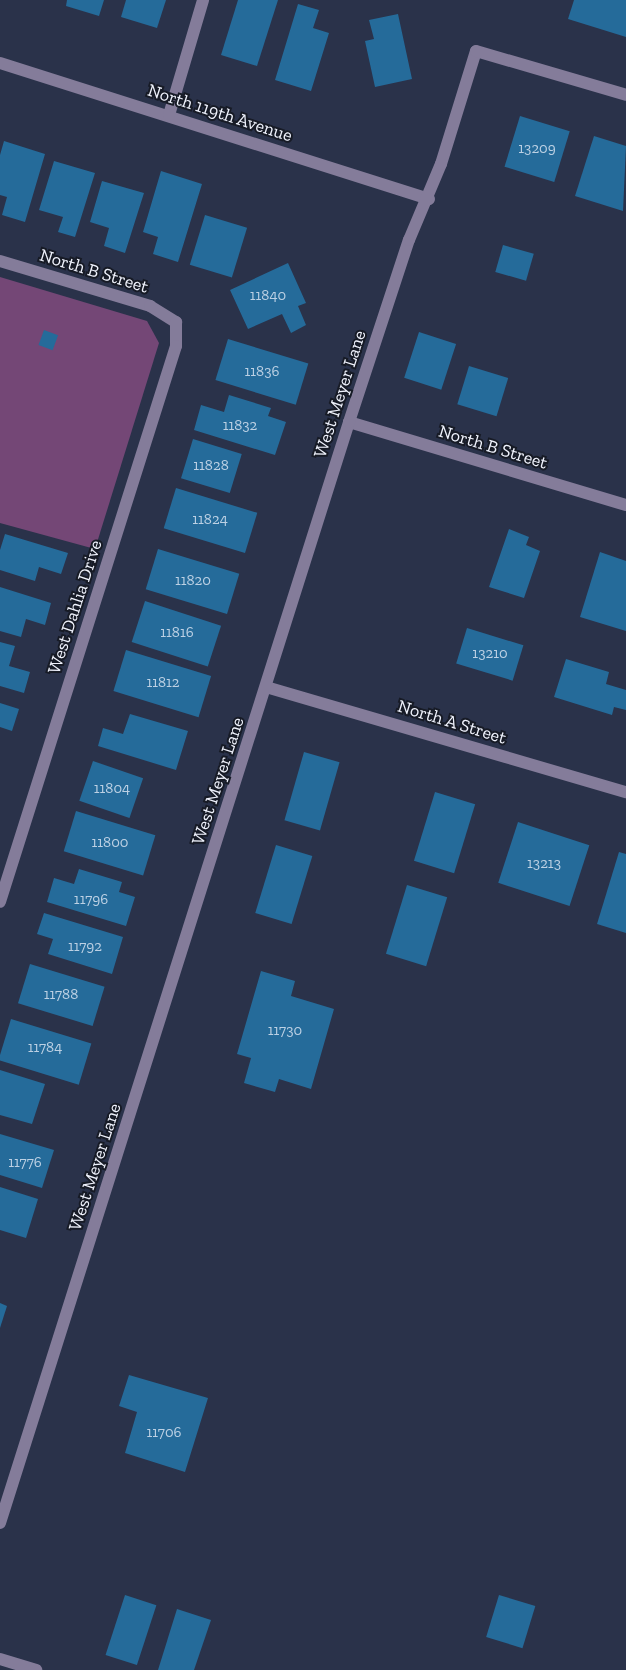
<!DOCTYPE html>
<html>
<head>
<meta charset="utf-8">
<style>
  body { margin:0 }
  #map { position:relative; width:626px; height:1670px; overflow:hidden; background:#2a324a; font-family:"Zilla Slab",serif }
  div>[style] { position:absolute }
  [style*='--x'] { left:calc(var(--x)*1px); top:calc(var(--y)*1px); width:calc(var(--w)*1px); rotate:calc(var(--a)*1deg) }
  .green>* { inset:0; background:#744776 }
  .building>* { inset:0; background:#256b9a; transform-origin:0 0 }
  .minor>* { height:12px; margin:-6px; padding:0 6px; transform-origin:6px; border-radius:6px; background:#847c9a }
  span { translate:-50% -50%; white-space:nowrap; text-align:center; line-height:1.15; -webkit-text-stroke:4px #171b26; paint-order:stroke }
  .number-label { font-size:15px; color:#bdd1e4 }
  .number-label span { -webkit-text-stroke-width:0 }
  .street-label { font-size:18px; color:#f0f3fd }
</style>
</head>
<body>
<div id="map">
  <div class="green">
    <i style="clip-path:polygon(0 277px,147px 321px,159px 343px,95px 549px,0 523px)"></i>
  </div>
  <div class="building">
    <i style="clip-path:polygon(67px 0,104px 0,99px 16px,66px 6px)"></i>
    <i style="clip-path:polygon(126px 0,166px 0,157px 28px,121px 17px)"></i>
    <i style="clip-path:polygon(238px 0,278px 0,257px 66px,221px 55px)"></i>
    <i style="clip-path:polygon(574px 0,626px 0,626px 37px,568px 19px)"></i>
    <i style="clip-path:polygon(298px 4px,319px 10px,313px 28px,329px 33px,311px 91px,275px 80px)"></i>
    <i style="clip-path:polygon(398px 14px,412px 79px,375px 87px,365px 41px,374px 39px,369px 20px)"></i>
    <i style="left:520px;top:116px;width:52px;height:53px;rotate:17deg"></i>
    <i style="clip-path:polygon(594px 136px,626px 146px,623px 211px,575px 196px)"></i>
    <i style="clip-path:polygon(4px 141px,45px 154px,25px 222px,2px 215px,7px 197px,0 195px,0 155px)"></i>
    <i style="clip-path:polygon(54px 161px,95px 173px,75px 237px,58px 232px,63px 217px,39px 210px)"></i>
    <i style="clip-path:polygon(161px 171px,202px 184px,178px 262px,153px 254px,158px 237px,143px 232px)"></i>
    <i style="clip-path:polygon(102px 181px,144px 193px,125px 253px,104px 246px,109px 228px,90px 222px)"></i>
    <i style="left:205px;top:215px;width:44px;height:52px;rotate:17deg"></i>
    <i style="left:503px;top:245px;width:32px;height:28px;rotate:16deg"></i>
    <i style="clip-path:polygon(288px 263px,306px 303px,298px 306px,306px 325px,291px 333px,282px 314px,248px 329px,230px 290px)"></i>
    <i style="left:44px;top:330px;width:15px;height:16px;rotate:20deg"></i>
    <i style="left:419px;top:332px;width:39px;height:48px;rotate:18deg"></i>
    <i style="left:228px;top:339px;width:84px;height:43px;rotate:17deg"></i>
    <i style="left:469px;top:366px;width:41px;height:40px;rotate:17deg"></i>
    <i style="clip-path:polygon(229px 395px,271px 408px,268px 416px,286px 422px,275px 455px,194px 430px,201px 405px,224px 412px)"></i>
    <i style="left:193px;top:439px;width:51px;height:41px;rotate:17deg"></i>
    <i style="left:176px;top:488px;width:85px;height:42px;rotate:17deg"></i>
    <i style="clip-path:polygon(509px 529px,529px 537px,526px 545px,540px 551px,524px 598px,489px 587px)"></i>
    <i style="clip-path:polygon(5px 534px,68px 553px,61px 574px,39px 567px,35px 581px,0 570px,0 550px)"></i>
    <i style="left:158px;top:549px;width:85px;height:42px;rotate:17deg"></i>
    <i style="clip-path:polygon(600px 552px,626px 561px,626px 631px,580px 617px)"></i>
    <i style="clip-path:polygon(0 587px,51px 603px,45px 625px,26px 619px,21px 637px,0 631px)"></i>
    <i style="left:145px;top:601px;width:80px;height:43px;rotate:18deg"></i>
    <i style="left:467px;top:628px;width:59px;height:37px;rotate:17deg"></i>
    <i style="clip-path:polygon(0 642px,15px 646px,9px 666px,30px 672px,24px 693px,0 686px)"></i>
    <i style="left:126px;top:650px;width:89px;height:43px;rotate:17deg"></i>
    <i style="clip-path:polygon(566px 659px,609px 672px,606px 684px,626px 690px,626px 710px,614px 707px,612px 715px,554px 697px)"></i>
    <i style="clip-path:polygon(0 703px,19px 709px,12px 731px,0 727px)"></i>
    <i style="clip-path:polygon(130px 714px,188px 731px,176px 770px,98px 746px,103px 728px,123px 734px)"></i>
    <i style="left:304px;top:752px;width:37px;height:71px;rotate:16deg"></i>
    <i style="left:93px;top:761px;width:53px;height:42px;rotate:19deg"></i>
    <i style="left:435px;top:792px;width:42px;height:72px;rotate:17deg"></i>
    <i style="left:76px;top:811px;width:83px;height:42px;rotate:17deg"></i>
    <i style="left:518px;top:822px;width:75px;height:64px;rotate:18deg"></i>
    <i style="left:276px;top:845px;width:38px;height:71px;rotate:17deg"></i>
    <i style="clip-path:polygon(619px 852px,626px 854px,626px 933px,597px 924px)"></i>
    <i style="clip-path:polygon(79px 869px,122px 882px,119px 892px,135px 897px,126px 926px,47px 902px,54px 878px,74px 884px)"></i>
    <i style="left:407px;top:885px;width:42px;height:72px;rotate:17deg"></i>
    <i style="clip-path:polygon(44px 913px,123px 937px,112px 974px,48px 954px,53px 939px,37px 934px)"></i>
    <i style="left:30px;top:964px;width:78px;height:41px;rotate:17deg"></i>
    <i style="clip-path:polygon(261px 971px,295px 981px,291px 996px,334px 1009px,311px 1089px,279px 1079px,275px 1092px,244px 1083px,251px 1058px,237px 1054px)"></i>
    <i style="left:11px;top:1019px;width:84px;height:43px;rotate:17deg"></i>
    <i style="clip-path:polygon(0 1070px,45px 1084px,32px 1124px,0 1115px)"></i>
    <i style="clip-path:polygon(0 1134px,54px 1150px,42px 1188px,0 1175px)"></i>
    <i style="clip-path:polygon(0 1187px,38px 1199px,26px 1238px,0 1230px)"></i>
    <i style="clip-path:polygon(0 1303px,7px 1306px,0 1328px)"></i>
    <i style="clip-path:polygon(129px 1375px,208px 1398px,185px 1472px,125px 1453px,137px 1412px,119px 1406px)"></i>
    <i style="left:125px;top:1595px;width:33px;height:63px;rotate:18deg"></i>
    <i style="left:499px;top:1595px;width:38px;height:44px;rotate:17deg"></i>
    <i style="clip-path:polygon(177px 1609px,211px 1620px,194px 1670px,158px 1670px)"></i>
  </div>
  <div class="minor">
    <i style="--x:0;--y:63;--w:450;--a:17.6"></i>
    <i style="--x:169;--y:115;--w:120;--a:-73.5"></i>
    <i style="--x:0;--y:261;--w:157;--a:16.7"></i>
    <i style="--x:150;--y:306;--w:31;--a:32"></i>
    <i style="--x:176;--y:322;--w:24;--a:90"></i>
    <i style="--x:176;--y:346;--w:583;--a:107.57"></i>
    <i style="--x:349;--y:422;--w:289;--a:16.7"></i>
    <i style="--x:266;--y:687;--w:375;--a:16.3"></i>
    <i style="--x:0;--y:1523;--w:1155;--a:-72.41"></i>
    <i style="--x:349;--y:422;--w:192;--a:-71.8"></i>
    <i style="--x:409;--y:240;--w:82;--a:-67.2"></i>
    <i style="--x:441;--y:164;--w:118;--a:-72.8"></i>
    <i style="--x:476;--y:51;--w:156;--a:16.3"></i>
    <i style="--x:0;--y:1659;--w:38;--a:17"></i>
  </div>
  <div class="number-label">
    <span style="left:537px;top:149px">13209</span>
    <span style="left:268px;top:296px">11840</span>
    <span style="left:262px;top:372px">11836</span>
    <span style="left:240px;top:426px">11832</span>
    <span style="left:211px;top:466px">11828</span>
    <span style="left:210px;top:520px">11824</span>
    <span style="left:193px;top:581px">11820</span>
    <span style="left:177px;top:633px">11816</span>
    <span style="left:490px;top:654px">13210</span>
    <span style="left:163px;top:683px">11812</span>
    <span style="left:112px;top:789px">11804</span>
    <span style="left:110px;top:843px">11800</span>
    <span style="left:544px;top:864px">13213</span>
    <span style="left:91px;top:900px">11796</span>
    <span style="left:85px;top:947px">11792</span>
    <span style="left:61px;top:995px">11788</span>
    <span style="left:285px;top:1031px">11730</span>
    <span style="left:45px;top:1048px">11784</span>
    <span style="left:25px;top:1163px">11776</span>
    <span style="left:164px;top:1433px">11706</span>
  </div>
  <div class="street-label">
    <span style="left:220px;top:113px;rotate:18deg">North 119th Avenue</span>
    <span style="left:94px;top:271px;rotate:17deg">North B Street</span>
    <span style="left:340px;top:394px;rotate:-72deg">West Meyer Lane</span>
    <span style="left:493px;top:447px;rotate:17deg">North B Street</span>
    <span style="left:75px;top:607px;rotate:-72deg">West Dahlia Drive</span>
    <span style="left:452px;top:722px;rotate:17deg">North A Street</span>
    <span style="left:218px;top:781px;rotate:-72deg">West Meyer Lane</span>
    <span style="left:95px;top:1167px;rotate:-72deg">West Meyer Lane</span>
  </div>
</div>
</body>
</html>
